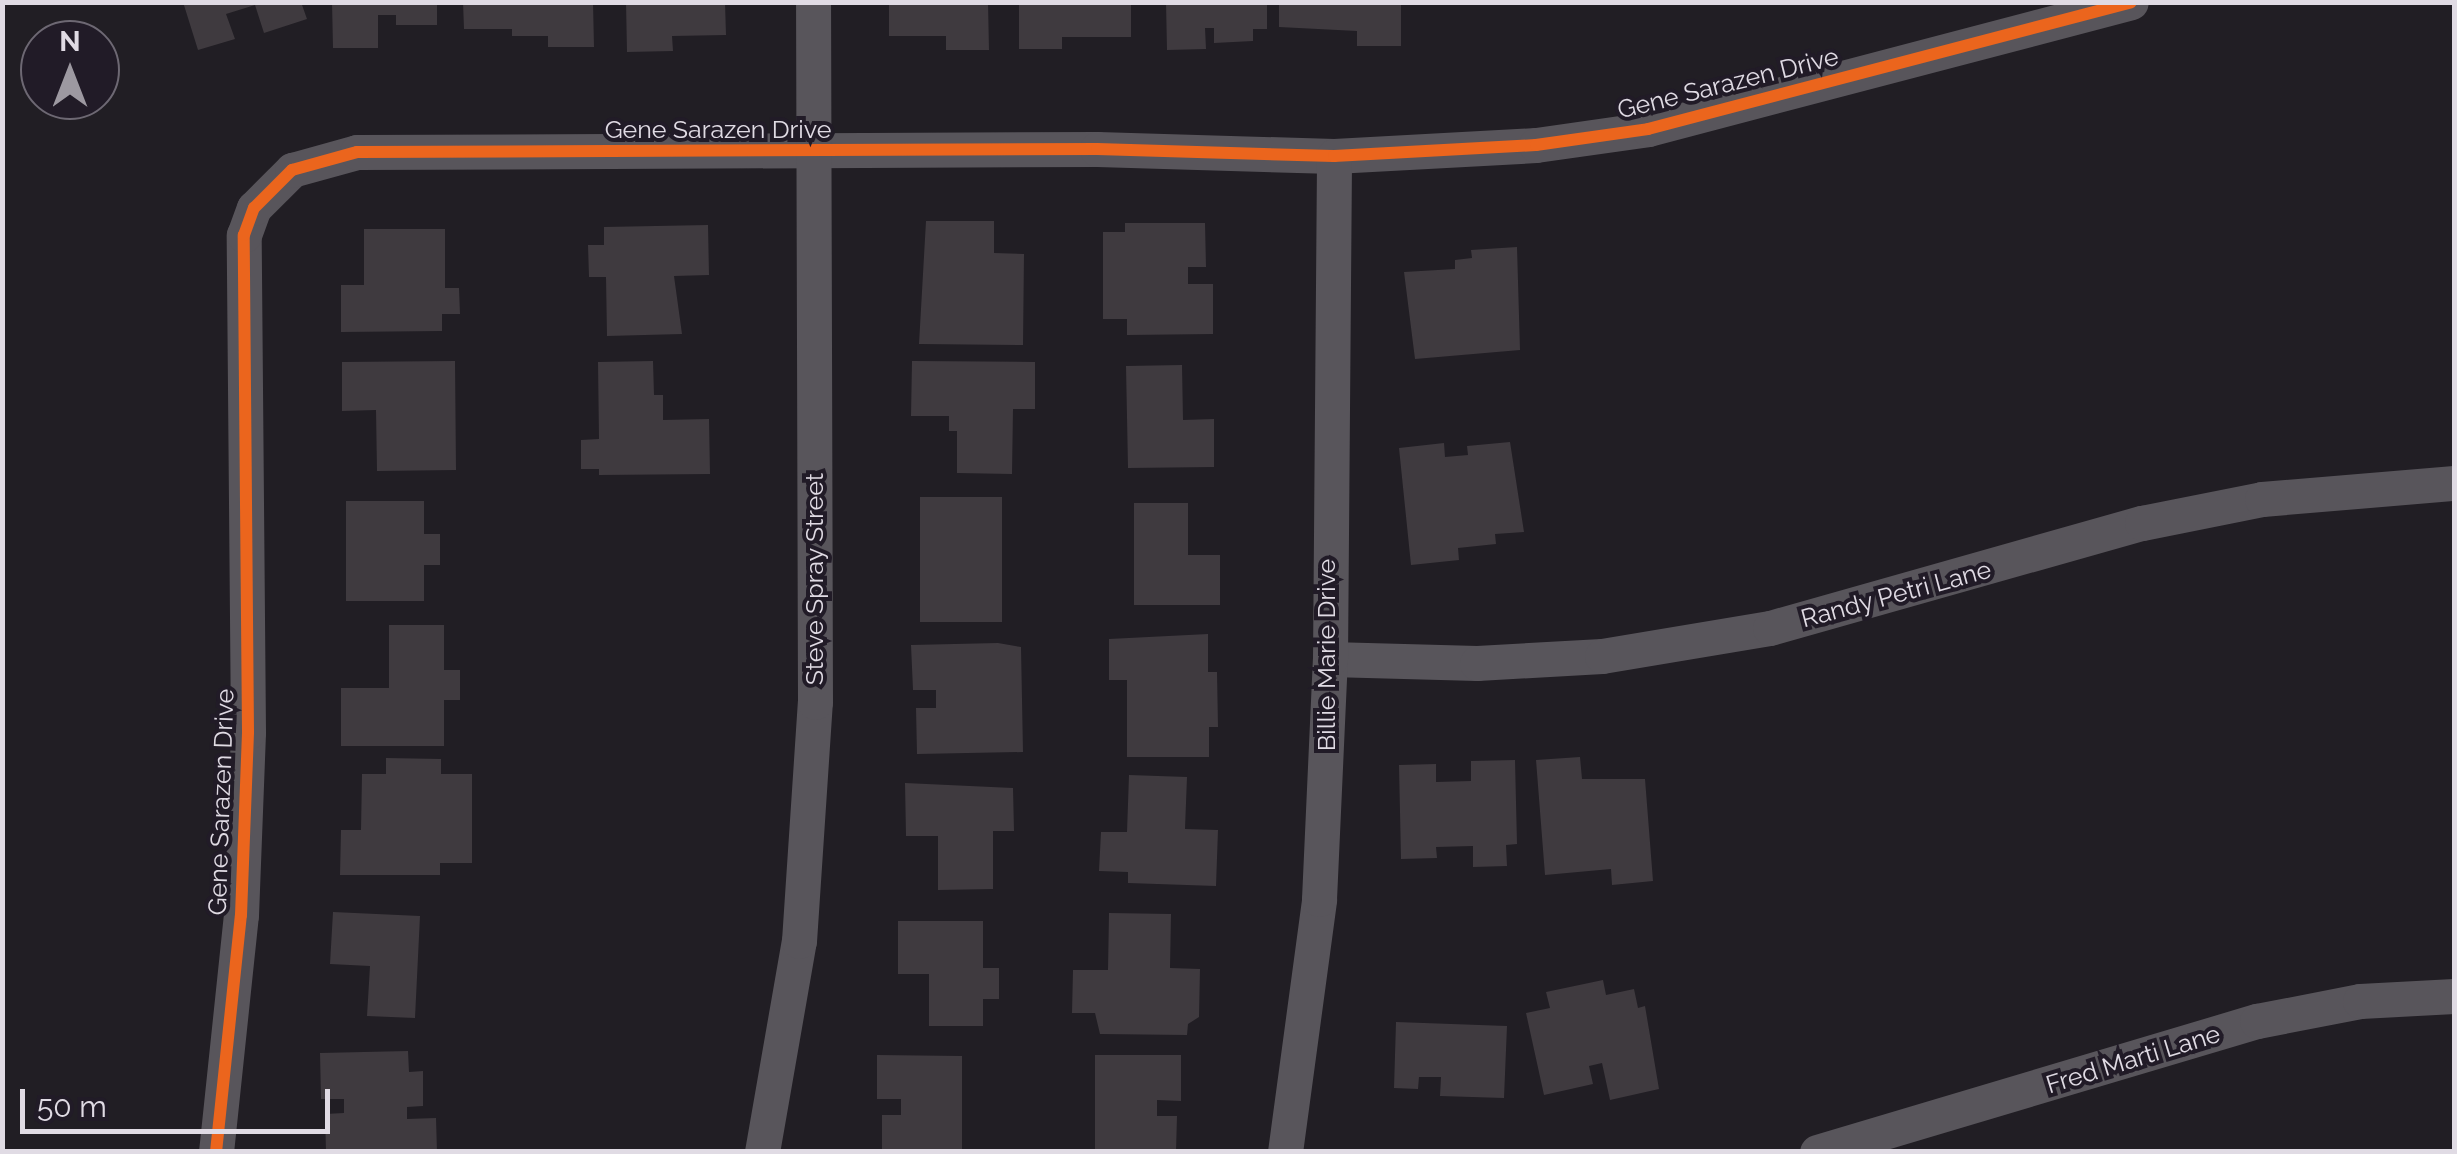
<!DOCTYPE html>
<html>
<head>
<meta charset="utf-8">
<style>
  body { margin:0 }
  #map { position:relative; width:2457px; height:1154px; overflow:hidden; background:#211e24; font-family:Raleway,sans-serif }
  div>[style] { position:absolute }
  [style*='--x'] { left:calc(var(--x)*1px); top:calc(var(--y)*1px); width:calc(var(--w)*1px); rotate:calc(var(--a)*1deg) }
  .building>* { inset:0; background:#3f3a3f; transform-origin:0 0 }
  .street>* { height:35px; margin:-17.5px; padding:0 17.5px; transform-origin:17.5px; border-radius:17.5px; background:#58555b }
  .cycleway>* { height:12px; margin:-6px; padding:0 6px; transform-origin:6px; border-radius:6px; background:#eb651d }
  span { translate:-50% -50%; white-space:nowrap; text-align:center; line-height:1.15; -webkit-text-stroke:8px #211b27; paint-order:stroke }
  .street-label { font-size:25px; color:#e0dbe4 }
  .frame { position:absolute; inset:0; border:5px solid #e0dbe4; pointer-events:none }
  .north { position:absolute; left:20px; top:20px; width:100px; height:100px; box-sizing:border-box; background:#211b27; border:2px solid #6d6873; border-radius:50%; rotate:0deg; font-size:28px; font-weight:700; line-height:40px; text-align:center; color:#e0dbe4 }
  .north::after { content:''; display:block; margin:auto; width:35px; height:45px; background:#9d99a1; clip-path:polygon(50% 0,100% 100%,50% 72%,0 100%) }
  .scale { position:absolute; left:20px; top:1089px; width:310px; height:45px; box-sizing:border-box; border:5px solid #e0dbe4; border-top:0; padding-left:12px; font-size:30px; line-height:35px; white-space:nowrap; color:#e0dbe4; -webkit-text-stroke:8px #211b27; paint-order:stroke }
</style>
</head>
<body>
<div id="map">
  <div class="building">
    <i style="clip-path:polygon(183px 2px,301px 2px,307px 19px,264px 33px,255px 5px,226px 14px,235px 39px,198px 50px)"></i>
    <i style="clip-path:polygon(332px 2px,437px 2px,437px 25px,396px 25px,396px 15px,378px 15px,378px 48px,333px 48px)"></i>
    <i style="clip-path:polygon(463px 2px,593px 2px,594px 47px,548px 47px,548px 36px,512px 36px,512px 29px,464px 29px)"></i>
    <i style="clip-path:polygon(626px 2px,725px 2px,726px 35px,672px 36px,673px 51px,627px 52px)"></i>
    <i style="clip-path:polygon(889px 2px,988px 2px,989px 50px,946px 50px,946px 36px,889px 36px)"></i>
    <i style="clip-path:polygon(1019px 2px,1131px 2px,1131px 37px,1062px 37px,1062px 49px,1019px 49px)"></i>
    <i style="clip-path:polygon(1166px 2px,1267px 2px,1267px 29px,1253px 29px,1253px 41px,1214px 43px,1214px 28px,1205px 28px,1206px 49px,1167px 50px)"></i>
    <i style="clip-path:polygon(1279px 2px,1401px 2px,1401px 46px,1357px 46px,1357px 31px,1279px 27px)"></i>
    <i style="clip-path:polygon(926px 221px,994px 221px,994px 253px,1024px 254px,1023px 345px,919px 344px)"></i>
    <i style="clip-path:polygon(1125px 223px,1205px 223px,1206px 267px,1188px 267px,1188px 284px,1213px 284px,1213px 334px,1127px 335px,1127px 319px,1103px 319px,1103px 232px,1125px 232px)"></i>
    <i style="clip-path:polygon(708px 225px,709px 275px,674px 276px,682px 334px,607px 336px,606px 277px,589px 277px,588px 245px,604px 245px,604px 227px)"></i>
    <i style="clip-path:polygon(364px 229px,445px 229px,445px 288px,459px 288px,460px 314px,442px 314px,442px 331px,341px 332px,341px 285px,364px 285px)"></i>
    <i style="clip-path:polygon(1517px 247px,1520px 350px,1415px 359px,1404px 272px,1455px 269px,1455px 260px,1472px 258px,1471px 250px)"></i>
    <i style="clip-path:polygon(455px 361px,456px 470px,377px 471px,376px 410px,342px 411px,342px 362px)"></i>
    <i style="clip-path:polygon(653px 361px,654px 395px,663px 395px,663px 420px,709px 419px,710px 474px,599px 475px,599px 469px,581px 469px,581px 440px,599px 439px,598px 362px)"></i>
    <i style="clip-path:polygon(912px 361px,1035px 362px,1035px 409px,1013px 409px,1012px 474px,957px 473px,957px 431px,949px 431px,949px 416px,911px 416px)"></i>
    <i style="clip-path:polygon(1182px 365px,1183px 420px,1214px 419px,1214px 467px,1128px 468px,1126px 366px)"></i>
    <i style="clip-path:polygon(1510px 442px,1524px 532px,1495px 534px,1496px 544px,1458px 548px,1459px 560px,1411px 565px,1399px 448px,1444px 443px,1445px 457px,1468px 455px,1467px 446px)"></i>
    <i style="left:1002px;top:497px;width:125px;height:82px;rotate:90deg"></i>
    <i style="clip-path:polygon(346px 501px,424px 501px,424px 534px,440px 534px,440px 565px,424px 565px,424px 601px,346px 601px)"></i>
    <i style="clip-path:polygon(1134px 503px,1188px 503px,1188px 555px,1220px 555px,1220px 605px,1134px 605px)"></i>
    <i style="clip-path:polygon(389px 625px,444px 625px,444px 670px,460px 670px,460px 700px,444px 700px,444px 746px,341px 746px,341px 688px,389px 688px)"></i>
    <i style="clip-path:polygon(1208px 634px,1208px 672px,1217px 672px,1218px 727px,1209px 727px,1209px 757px,1127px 757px,1127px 680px,1109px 680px,1109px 639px)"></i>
    <i style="clip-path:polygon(998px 643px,1021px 647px,1023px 752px,917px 754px,916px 708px,936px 708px,936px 690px,913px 690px,911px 645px)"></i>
    <i style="clip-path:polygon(1580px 757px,1582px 779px,1645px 779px,1653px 881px,1612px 885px,1611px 869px,1545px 875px,1536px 760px)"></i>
    <i style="clip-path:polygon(386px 758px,441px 759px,441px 774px,472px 774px,472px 863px,440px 863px,440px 875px,340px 875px,341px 830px,361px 830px,362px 774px,386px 774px)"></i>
    <i style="clip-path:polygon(1515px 760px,1517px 844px,1506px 845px,1507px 866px,1473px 867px,1473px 846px,1436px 847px,1437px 858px,1401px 859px,1399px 765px,1436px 764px,1436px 782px,1471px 781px,1471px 761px)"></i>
    <i style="clip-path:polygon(1129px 775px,1187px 777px,1185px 829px,1218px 830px,1216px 886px,1128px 883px,1128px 872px,1099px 871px,1101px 832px,1127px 832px)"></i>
    <i style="clip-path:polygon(905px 783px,1013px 788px,1014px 831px,993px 831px,993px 889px,938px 890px,938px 836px,906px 836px)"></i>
    <i style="clip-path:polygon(333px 912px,420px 916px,415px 1018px,367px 1016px,370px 966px,330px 964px)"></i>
    <i style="clip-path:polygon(1109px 913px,1171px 914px,1170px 968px,1200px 969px,1199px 1017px,1188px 1024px,1187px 1035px,1100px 1034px,1095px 1013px,1072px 1013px,1073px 970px,1108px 970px)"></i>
    <i style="clip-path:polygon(898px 921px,983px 921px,983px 968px,999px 968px,999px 999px,983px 999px,983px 1026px,929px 1026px,929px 974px,898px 974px)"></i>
    <i style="clip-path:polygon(1603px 980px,1606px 995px,1634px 989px,1638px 1008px,1645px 1006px,1659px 1089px,1610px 1100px,1602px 1063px,1589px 1066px,1593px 1084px,1544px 1095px,1526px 1013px,1550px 1008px,1546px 992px)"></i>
    <i style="clip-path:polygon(1396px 1022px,1507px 1026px,1504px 1098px,1440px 1096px,1441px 1077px,1419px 1077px,1418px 1089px,1394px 1088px)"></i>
    <i style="clip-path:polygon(408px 1051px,409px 1072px,423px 1071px,423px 1106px,407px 1107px,407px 1119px,436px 1118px,437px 1152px,326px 1152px,325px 1114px,344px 1113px,344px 1099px,321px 1099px,320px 1053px)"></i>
    <i style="clip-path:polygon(877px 1055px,962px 1056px,962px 1152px,882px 1152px,882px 1115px,901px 1115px,901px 1099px,877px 1099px)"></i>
    <i style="clip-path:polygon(1095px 1055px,1181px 1055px,1181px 1101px,1157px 1100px,1157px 1116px,1177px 1116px,1176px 1152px,1095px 1152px)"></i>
  </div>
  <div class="street">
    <i style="--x:1330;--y:659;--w:147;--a:1.6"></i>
    <i style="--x:1477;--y:663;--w:125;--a:-3.2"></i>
    <i style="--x:1602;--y:656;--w:170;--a:-9.5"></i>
    <i style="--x:1770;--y:628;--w:387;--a:-15.8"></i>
    <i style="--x:2142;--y:523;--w:122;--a:-11.3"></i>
    <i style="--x:2262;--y:499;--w:193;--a:-4.8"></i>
    <i style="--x:216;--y:1152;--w:238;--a:-84"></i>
    <i style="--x:241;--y:915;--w:183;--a:-87.8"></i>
    <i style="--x:248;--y:732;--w:497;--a:-90.5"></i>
    <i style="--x:244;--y:235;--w:29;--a:-70"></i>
    <i style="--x:254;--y:208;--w:54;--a:-45"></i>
    <i style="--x:292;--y:170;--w:67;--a:-15.5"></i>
    <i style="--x:357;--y:152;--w:740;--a:-0.23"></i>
    <i style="--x:1097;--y:149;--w:237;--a:1.7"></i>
    <i style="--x:1334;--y:156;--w:202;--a:-3.1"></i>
    <i style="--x:1536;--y:145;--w:113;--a:-8.1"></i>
    <i style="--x:1648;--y:129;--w:499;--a:-14.7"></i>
    <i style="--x:762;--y:1152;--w:214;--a:-80.1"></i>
    <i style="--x:799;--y:941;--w:240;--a:-86.2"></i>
    <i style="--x:815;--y:702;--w:700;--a:-90.16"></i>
    <i style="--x:1285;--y:1152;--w:255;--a:-82.3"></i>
    <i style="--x:1319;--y:899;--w:240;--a:-87.4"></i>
    <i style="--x:1330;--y:659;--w:503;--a:-89.54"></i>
    <i style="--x:1817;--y:1152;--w:459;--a:-16.6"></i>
    <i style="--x:2257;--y:1021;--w:105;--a:-11"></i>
    <i style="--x:2360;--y:1001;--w:94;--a:-3"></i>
  </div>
  <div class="cycleway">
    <i style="--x:216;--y:1152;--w:238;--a:-84"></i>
    <i style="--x:241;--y:915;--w:183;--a:-87.8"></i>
    <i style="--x:248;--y:732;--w:497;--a:-90.5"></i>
    <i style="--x:244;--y:235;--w:29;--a:-70"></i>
    <i style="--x:254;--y:208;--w:54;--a:-45"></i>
    <i style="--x:292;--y:170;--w:67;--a:-15.5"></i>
    <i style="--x:357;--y:152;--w:740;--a:-0.23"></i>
    <i style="--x:1097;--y:149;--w:237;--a:1.7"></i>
    <i style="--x:1334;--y:156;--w:202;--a:-3.1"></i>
    <i style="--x:1536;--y:145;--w:113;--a:-8.1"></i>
    <i style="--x:1648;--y:129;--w:499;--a:-14.7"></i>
  </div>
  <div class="street-label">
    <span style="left:1728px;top:83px;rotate:-14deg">Gene Sarazen Drive</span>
    <span style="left:718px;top:129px">Gene Sarazen Drive</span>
    <span style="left:814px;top:579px;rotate:-90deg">Steve Spray Street</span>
    <span style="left:1896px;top:594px;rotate:-15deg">Randy Petri Lane</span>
    <span style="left:1326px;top:655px;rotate:-90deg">Billie Marie Drive</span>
    <span style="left:221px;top:802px;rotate:-88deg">Gene Sarazen Drive</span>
    <span style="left:2133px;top:1059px;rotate:-17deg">Fred Marti Lane</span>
  </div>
  <div class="frame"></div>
  <div class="north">N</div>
  <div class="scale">50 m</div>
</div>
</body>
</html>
